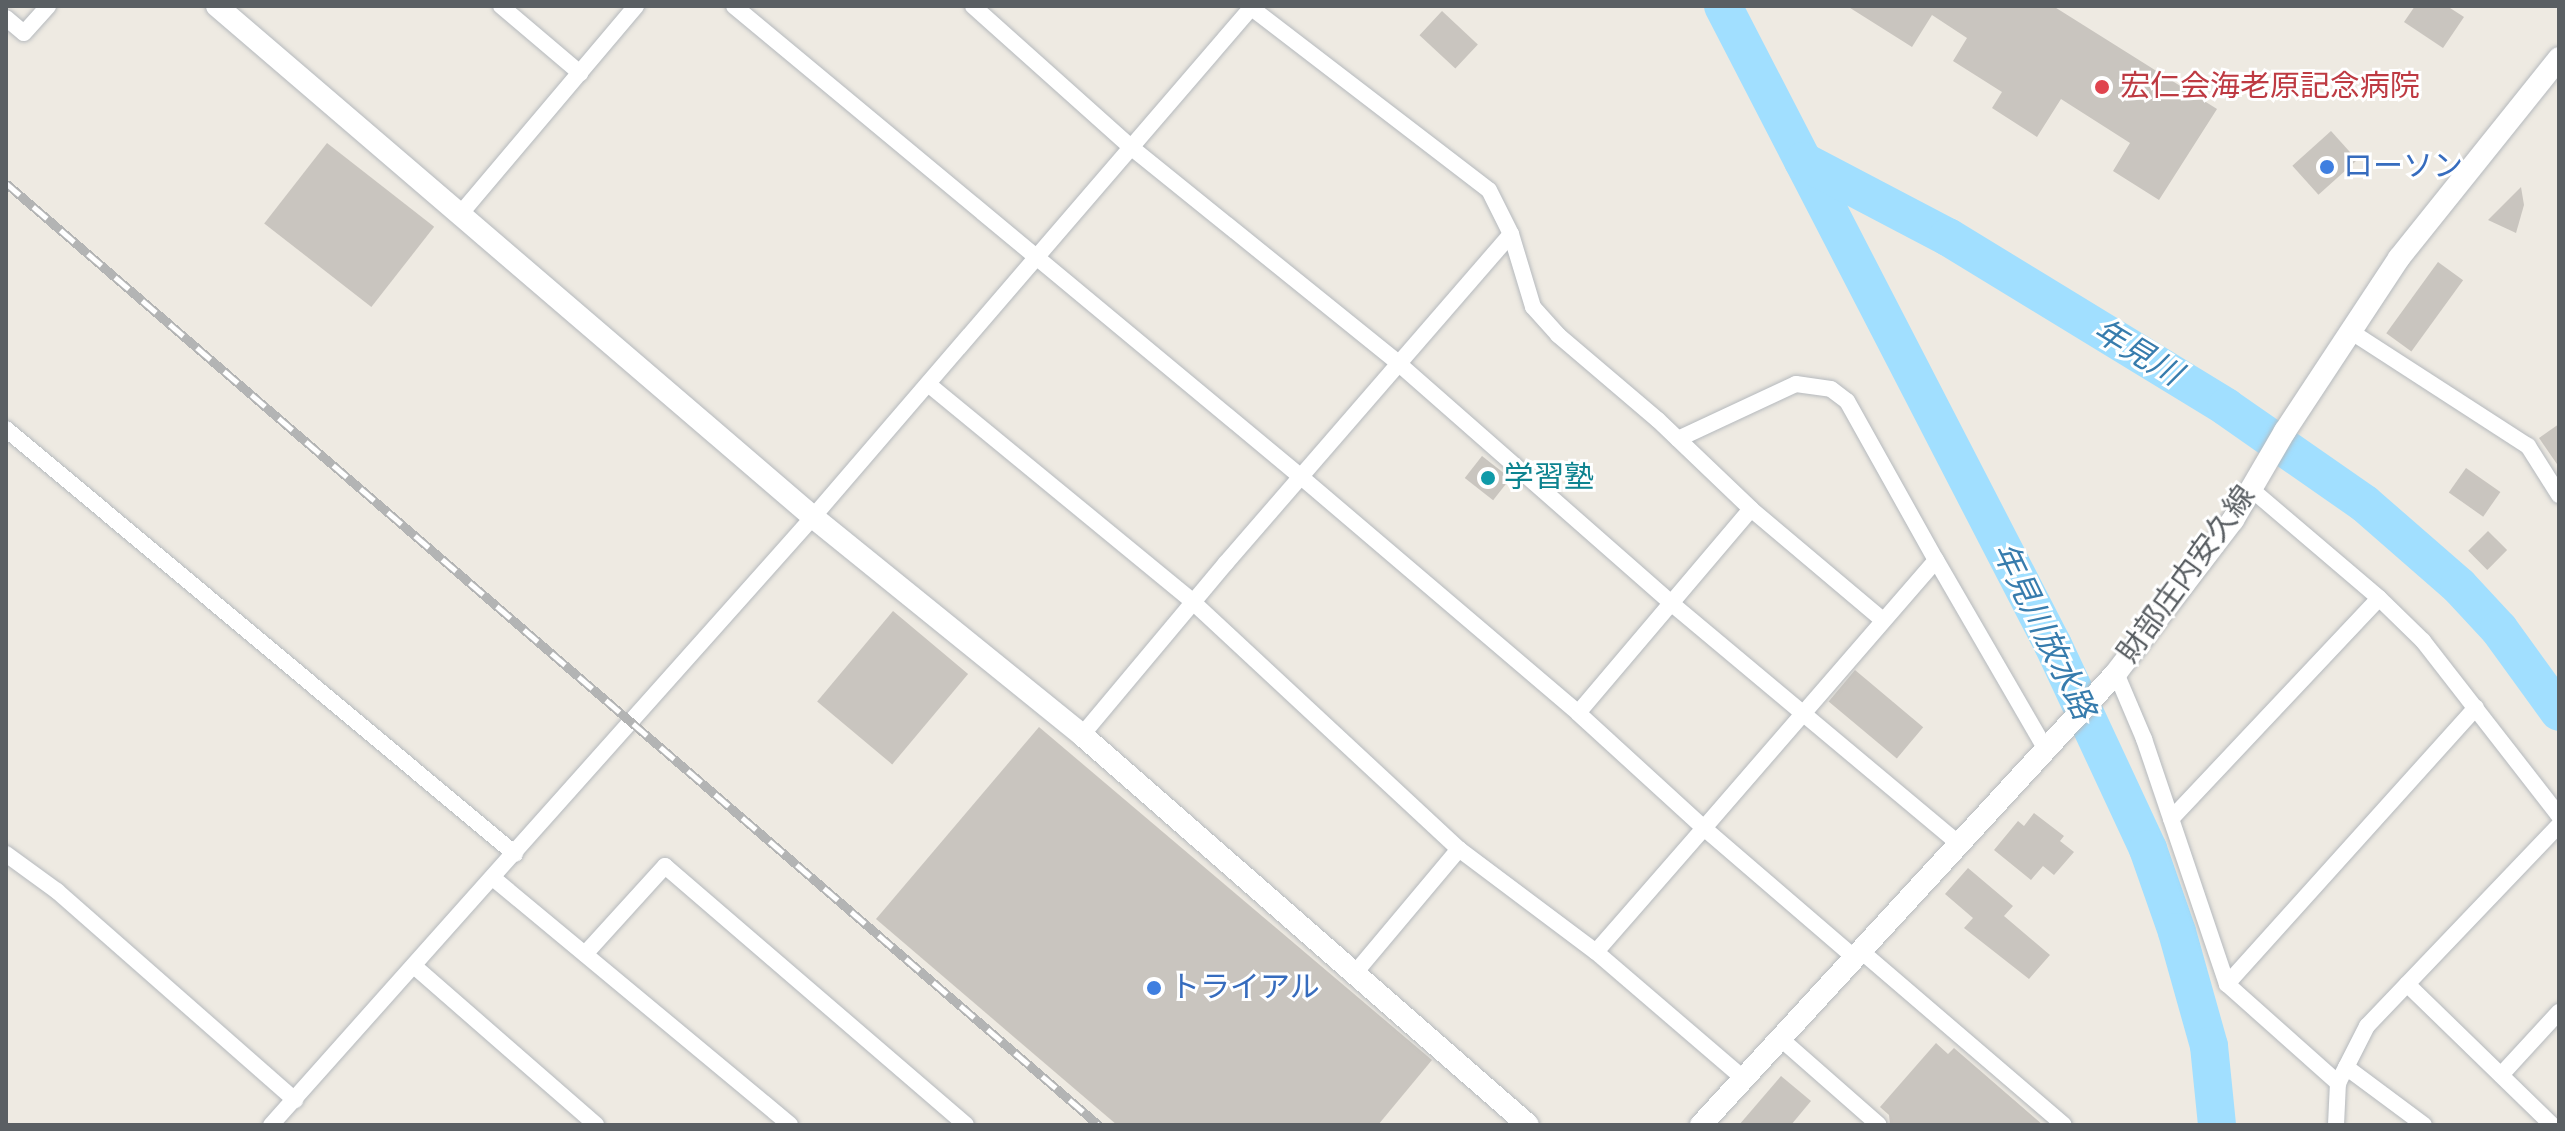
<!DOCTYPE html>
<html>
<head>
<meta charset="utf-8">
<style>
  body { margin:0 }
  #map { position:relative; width:2565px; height:1131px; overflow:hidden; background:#eeeae2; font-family:Signika,"Noto Sans JP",sans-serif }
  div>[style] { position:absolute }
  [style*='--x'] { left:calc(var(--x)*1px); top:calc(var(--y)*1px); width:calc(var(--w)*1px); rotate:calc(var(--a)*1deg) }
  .river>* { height:38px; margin:-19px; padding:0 19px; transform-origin:19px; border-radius:19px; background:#a1dfff }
  .building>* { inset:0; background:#c9c5bf; transform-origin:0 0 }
  .roads { filter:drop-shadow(0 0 2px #b5b9bd) drop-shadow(0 0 2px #b5b9bd) }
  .street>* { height:16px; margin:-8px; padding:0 8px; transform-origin:8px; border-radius:8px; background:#fff }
  .secondary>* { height:22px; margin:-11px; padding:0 11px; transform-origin:11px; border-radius:11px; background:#fff }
  .rail>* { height:9px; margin-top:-4.5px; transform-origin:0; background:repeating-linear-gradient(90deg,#fff 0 18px,#b3b4b4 0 36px); box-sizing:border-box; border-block:2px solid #b3b4b4 }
  .dots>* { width:22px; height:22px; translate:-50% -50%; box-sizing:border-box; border:4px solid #fff; border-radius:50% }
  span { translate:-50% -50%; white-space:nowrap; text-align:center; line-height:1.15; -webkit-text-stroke:6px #fff; paint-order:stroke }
  .health-label { font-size:30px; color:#be3a42 }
  .left { translate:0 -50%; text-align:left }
  .shop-label { font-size:30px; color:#366cbe }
  .culture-label { font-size:30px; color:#0d838f }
  .street-label { font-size:30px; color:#5a5f63 }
  .water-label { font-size:32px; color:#377cad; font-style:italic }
  .frame { position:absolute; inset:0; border:8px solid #5a5f63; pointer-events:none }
</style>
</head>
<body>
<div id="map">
  <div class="river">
    <i style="--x:1723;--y:6;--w:719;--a:62.69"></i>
    <i style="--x:2053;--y:645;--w:225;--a:65"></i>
    <i style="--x:2148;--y:849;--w:88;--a:70.7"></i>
    <i style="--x:2177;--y:932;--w:118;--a:74.3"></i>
    <i style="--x:2209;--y:1046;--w:79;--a:84.2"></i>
    <i style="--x:1803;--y:161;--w:164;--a:27.7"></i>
    <i style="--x:1948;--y:237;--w:326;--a:31.4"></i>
    <i style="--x:2226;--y:407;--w:169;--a:34.9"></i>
    <i style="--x:2365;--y:504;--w:125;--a:41.1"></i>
    <i style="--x:2459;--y:586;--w:59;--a:47.1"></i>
    <i style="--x:2499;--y:629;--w:102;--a:54.1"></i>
  </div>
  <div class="building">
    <i style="clip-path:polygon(1847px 6px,2053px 6px,2217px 109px,2159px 200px,2113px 171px,2130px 143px,2061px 99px,2037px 137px,1992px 108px,2002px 92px,1953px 61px,1967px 38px,1932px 15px,1912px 47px)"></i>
    <i style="clip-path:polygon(2415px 6px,2447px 6px,2464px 17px,2443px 48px,2404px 22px)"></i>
    <i style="left:1442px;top:11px;width:49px;height:33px;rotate:43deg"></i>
    <i style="left:2331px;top:131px;width:39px;height:52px;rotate:48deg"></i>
    <i style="left:327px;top:143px;width:136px;height:102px;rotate:38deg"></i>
    <i style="clip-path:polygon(2521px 187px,2524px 205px,2516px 233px,2488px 220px)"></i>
    <i style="left:2438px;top:262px;width:31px;height:88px;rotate:36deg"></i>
    <i style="clip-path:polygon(2559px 424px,2559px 467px,2539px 438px)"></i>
    <i style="left:1482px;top:456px;width:36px;height:28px;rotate:38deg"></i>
    <i style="left:2466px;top:468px;width:42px;height:30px;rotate:35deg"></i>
    <i style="left:2488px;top:531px;width:27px;height:28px;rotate:45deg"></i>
    <i style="left:893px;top:611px;width:98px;height:118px;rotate:40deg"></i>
    <i style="left:1855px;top:670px;width:89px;height:41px;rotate:40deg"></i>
    <i style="clip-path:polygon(1039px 727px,1432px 1060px,1378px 1125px,1117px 1125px,876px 919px)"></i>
    <i style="clip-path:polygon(2034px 813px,2064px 836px,2060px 841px,2074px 852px,2054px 875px,2043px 866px,2031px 880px,1994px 850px,2018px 821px,2024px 826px)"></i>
    <i style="clip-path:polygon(1968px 868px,2013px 906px,2004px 916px,2050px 955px,2029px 979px,1964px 928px,1973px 918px,1945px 894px)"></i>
    <i style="clip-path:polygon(1936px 1043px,1948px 1054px,1954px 1048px,2043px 1125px,1890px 1125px,1889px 1115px,1880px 1107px)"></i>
    <i style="clip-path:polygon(1781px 1076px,1811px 1101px,1791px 1125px,1739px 1125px)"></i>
  </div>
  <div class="roads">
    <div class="street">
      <i style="--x:501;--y:6;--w:104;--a:40.3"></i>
      <i style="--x:734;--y:6;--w:736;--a:39.71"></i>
      <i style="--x:1300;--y:476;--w:365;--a:40.4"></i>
      <i style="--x:973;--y:6;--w:213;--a:41.8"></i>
      <i style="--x:1132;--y:148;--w:342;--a:38.9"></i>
      <i style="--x:1398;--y:363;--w:363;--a:41.3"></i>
      <i style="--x:1671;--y:603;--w:376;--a:39.9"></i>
      <i style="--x:1249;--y:6;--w:302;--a:37.5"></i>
      <i style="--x:1489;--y:190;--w:49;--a:63.4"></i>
      <i style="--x:1511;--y:234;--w:76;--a:73.2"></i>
      <i style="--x:1533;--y:307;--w:38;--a:48"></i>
      <i style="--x:1558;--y:335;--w:131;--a:40.4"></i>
      <i style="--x:1658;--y:420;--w:129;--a:43.7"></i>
      <i style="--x:1751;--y:509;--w:267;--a:130.3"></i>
      <i style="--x:1578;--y:713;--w:171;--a:42.4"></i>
      <i style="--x:1704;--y:828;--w:164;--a:131.1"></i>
      <i style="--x:1596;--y:952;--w:171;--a:-143.1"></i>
      <i style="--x:1459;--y:849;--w:162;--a:130"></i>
      <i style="--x:6;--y:18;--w:23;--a:40"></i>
      <i style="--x:24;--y:33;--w:36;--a:-48"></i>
      <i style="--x:462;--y:212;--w:270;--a:-49.8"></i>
      <i style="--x:2350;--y:331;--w:212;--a:32.9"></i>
      <i style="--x:2528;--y:446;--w:58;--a:57.7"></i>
      <i style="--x:928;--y:384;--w:343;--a:39.4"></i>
      <i style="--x:1193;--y:602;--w:363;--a:42.9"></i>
      <i style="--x:6;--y:429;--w:663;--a:39.86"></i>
      <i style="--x:1678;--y:439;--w:130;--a:-25"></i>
      <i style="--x:1796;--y:384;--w:35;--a:8"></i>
      <i style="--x:1831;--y:389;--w:20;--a:37"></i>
      <i style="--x:1847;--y:401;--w:182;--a:60.8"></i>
      <i style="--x:2251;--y:489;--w:168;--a:40.4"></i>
      <i style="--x:2379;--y:598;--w:62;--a:44.3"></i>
      <i style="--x:2423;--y:641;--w:222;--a:52.1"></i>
      <i style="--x:1751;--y:509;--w:172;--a:40.1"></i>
      <i style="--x:2116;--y:673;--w:72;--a:67"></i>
      <i style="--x:2144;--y:739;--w:259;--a:71.3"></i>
      <i style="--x:2227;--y:984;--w:149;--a:41.7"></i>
      <i style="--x:1082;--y:735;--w:224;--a:-50.1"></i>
      <i style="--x:1226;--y:563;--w:435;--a:-49.1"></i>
      <i style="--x:2171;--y:819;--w:303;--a:-46.7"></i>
      <i style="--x:6;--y:854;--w:63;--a:36"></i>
      <i style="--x:57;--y:891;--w:317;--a:41.3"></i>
      <i style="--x:493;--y:878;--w:386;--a:39.7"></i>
      <i style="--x:1861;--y:951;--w:267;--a:40.6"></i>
      <i style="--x:1596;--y:952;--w:195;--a:40.6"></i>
      <i style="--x:585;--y:954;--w:119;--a:-47.7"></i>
      <i style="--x:665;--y:866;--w:397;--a:40.7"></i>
      <i style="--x:1855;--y:958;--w:199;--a:-139.3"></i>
      <i style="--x:1704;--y:828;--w:354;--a:-49.1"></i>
      <i style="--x:1936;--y:560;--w:220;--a:59.9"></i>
      <i style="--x:414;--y:966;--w:242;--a:41.1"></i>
      <i style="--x:2227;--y:984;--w:372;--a:-48"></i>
      <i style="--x:2407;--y:984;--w:202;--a:44.2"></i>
      <i style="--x:1781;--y:1039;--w:130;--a:41.3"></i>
      <i style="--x:2346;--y:1067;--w:97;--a:36.6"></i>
      <i style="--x:2501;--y:1075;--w:86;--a:-47.4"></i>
      <i style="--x:271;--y:1125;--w:815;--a:-48.28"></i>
      <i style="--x:813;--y:517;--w:672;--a:-49.29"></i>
      <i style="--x:2336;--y:1125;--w:42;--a:-87.3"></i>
      <i style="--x:2338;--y:1083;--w:64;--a:-63"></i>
      <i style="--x:2367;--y:1026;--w:278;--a:-46.3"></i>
    </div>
    <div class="secondary">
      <i style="--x:217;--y:6;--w:785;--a:40.61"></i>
      <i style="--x:813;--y:517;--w:346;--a:39"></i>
      <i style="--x:1082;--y:735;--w:592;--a:41.17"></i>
      <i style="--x:1701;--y:1125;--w:614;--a:-47.44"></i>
      <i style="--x:2116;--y:673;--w:193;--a:-52.6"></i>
      <i style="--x:2233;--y:520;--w:103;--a:-59.7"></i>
      <i style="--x:2285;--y:431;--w:207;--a:-56.6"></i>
      <i style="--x:2399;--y:258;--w:256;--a:-51.3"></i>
    </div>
  </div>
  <div class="rail">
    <i style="--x:6;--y:183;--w:1443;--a:40.76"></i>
  </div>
  <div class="dots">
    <i style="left:2102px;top:87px;background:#e0444e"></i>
    <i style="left:2327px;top:167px;background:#3f7fe0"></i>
    <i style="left:1488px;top:478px;background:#0f9aa8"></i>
    <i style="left:1154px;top:988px;background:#3f7fe0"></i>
  </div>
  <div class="health-label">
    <span class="left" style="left:2120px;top:87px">宏仁会海老原記念病院</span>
  </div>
  <div class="shop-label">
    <span class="left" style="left:2343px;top:167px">ローソン</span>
    <span class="left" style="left:1170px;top:988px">トライアル</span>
  </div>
  <div class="culture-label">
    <span class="left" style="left:1504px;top:478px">学習塾</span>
  </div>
  <div class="street-label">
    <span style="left:2187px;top:575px;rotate:-54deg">財部庄内安久線</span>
  </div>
  <div class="water-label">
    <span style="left:2137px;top:353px;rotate:31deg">年見川</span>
    <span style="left:2043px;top:631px;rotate:64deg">年見川放水路</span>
  </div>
  <div class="frame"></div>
</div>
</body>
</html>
